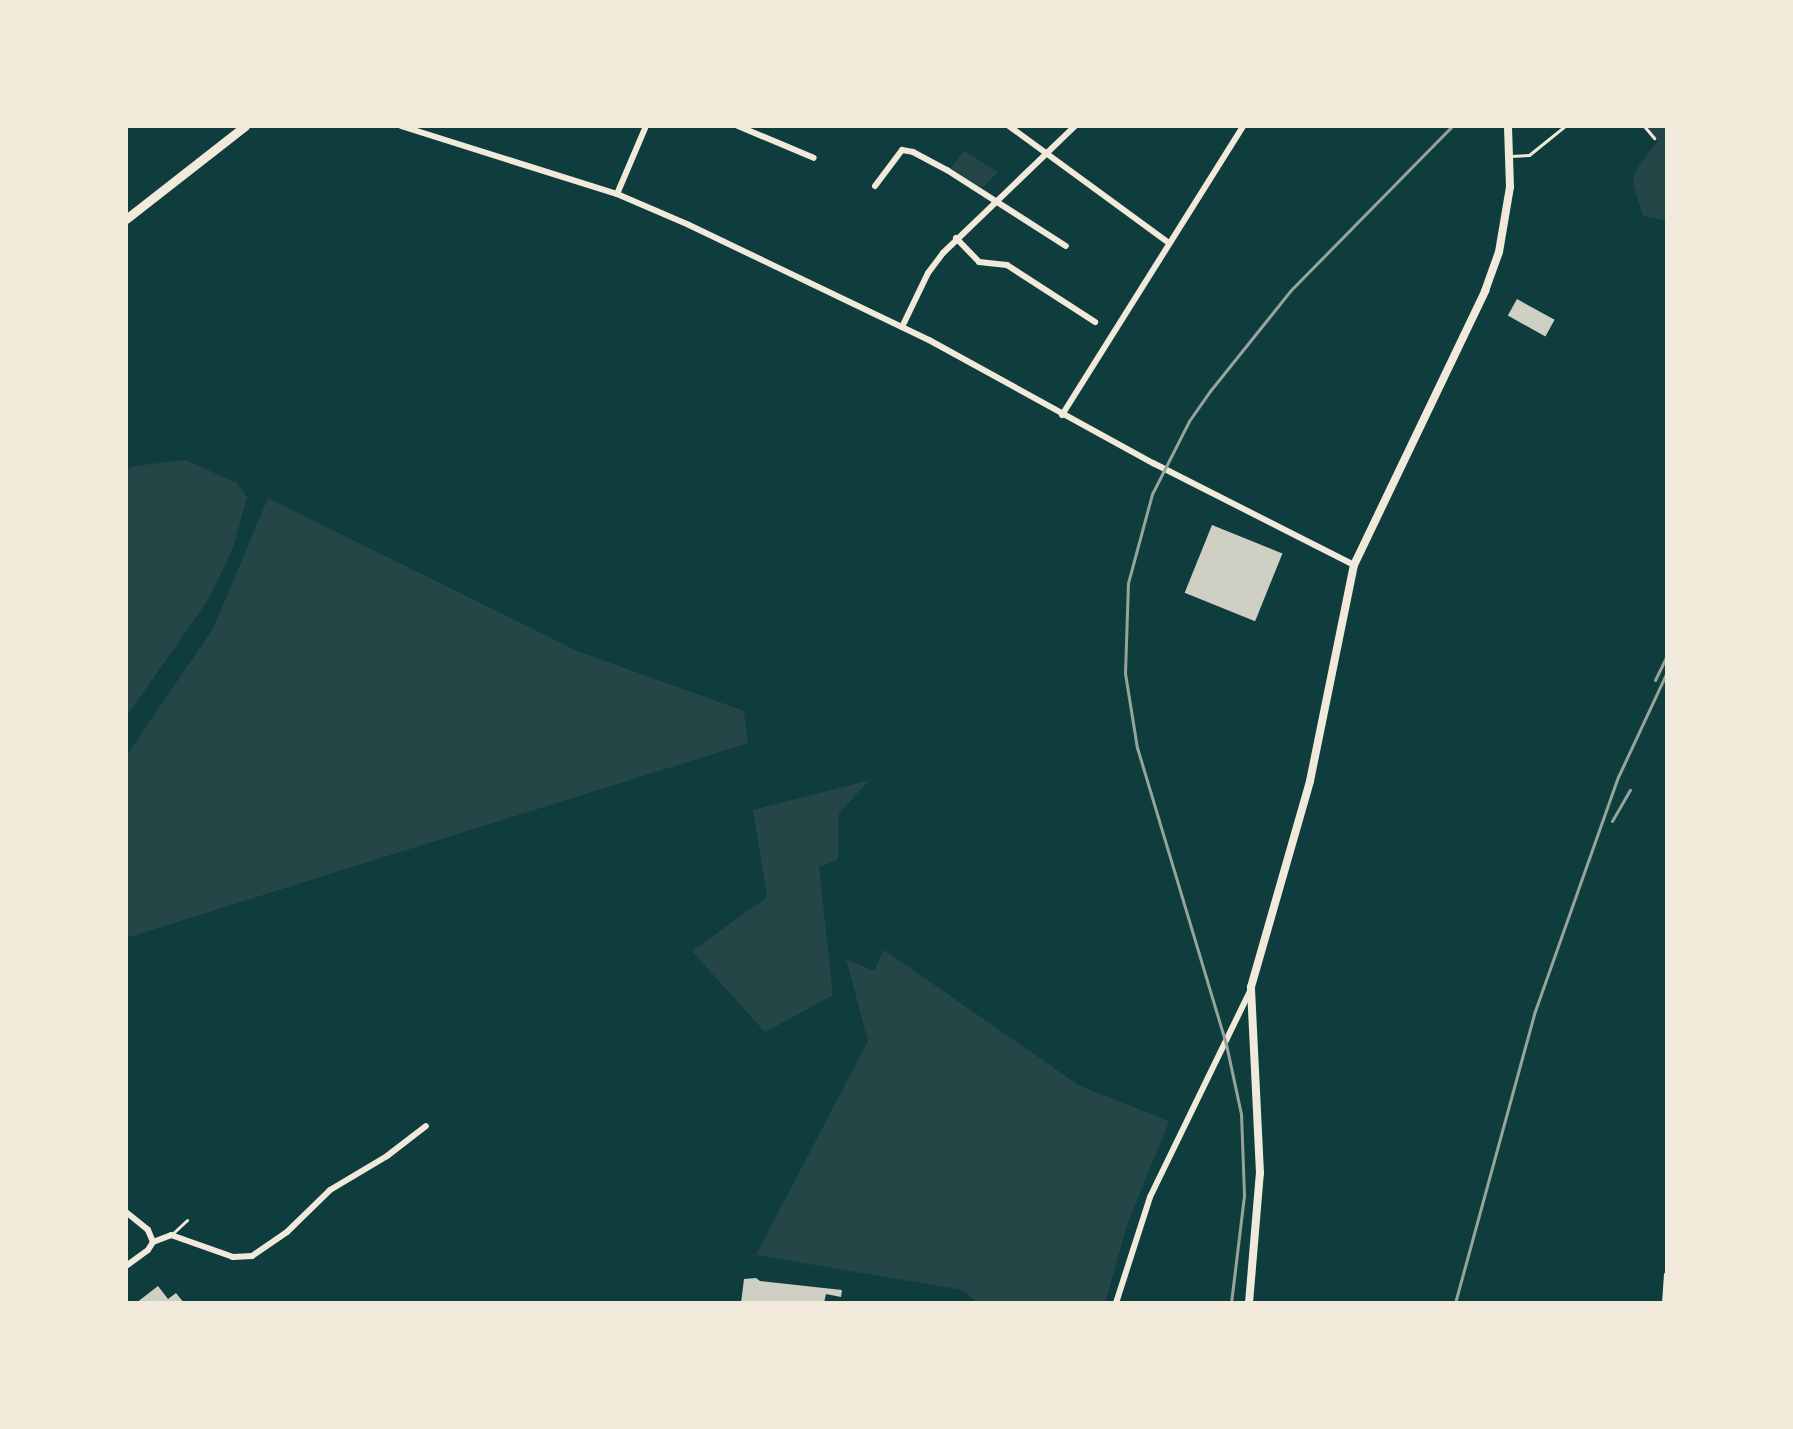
<!DOCTYPE html>
<html>
<head>
<meta charset="utf-8">
<style>
  body { margin:0 }
  #map { position:relative; width:1793px; height:1429px; overflow:hidden; background:#0f3d3e; font-family:Arial,sans-serif }
  div>[style] { position:absolute }
  [style*='--x'] { left:calc(var(--x)*1px); top:calc(var(--y)*1px); width:calc(var(--w)*1px); rotate:calc(var(--a)*1deg) }
  .green>* { inset:0; background:#244646 }
  .building>* { inset:0; background:#cfcfc3; transform-origin:0 0 }
  .service>* { height:3px; margin:-1.5px; padding:0 1.5px; transform-origin:1.5px; border-radius:1.5px; background:#f1e9da }
  .minor>* { height:6px; margin:-3px; padding:0 3px; transform-origin:3px; border-radius:3px; background:#f1e9da }
  .secondary>* { height:8px; margin:-4px; padding:0 4px; transform-origin:4px; border-radius:4px; background:#f1e9da }
  .primary>* { height:9px; margin:-4.5px; padding:0 4.5px; transform-origin:4.5px; border-radius:4.5px; background:#f1e9da }
  .rail>* { height:3px; margin:-1.5px; padding:0 1.5px; transform-origin:1.5px; border-radius:1.5px; background:#97a49c }
  span { translate:-50% -50%; white-space:nowrap; text-align:center; line-height:1.15; -webkit-text-stroke:8px #f1e9da; paint-order:stroke }
  .frame { position:absolute; inset:0; border:128px solid #f1e9da; pointer-events:none }
</style>
</head>
<body>
<div id="map">
  <div class="green">
    <i style="clip-path:polygon(1644px 126px,1667px 126px,1667px 221px,1643px 216px,1633px 183px,1636px 170px,1657px 142px)"></i>
    <i style="clip-path:polygon(964px 151px,998px 172px,982px 188px,951px 168px)"></i>
    <i style="clip-path:polygon(185px 460px,237px 483px,247px 497px,233px 548px,208px 600px,126px 717px,126px 470px,134px 466px)"></i>
    <i style="clip-path:polygon(268px 498px,577px 651px,744px 711px,748px 743px,126px 938px,126px 756px,213px 629px)"></i>
    <i style="clip-path:polygon(870px 780px,839px 813px,838px 859px,819px 867px,833px 995px,765px 1032px,692px 951px,767px 897px,753px 810px)"></i>
    <i style="clip-path:polygon(884px 950px,1080px 1086px,1169px 1121px,1127px 1225px,1105px 1303px,978px 1303px,963px 1290px,756px 1255px,868px 1041px,846px 959px,874px 971px)"></i>
  </div>
  <div class="building">
    <i style="left:1517px;top:299px;width:43px;height:19px;rotate:29deg"></i>
    <i style="left:1212px;top:525px;width:76px;height:73px;rotate:22deg"></i>
    <i style="clip-path:polygon(756px 1278px,760px 1281px,842px 1290px,841px 1297px,826px 1294px,824px 1303px,741px 1303px,744px 1279px)"></i>
    <i style="clip-path:polygon(158px 1286px,168px 1299px,176px 1293px,184px 1303px,136px 1303px)"></i>
  </div>
  <div class="service">
    <i style="--x:1644;--y:126;--w:16;--a:50"></i>
    <i style="--x:1510;--y:156;--w:19;--a:-3"></i>
    <i style="--x:1529;--y:155;--w:46;--a:-38.9"></i>
    <i style="--x:171;--y:1235;--w:22;--a:-43"></i>
  </div>
  <div class="minor">
    <i style="--x:401;--y:126;--w:226;--a:17.5"></i>
    <i style="--x:617;--y:194;--w:78;--a:23.3"></i>
    <i style="--x:689;--y:225;--w:266;--a:25.6"></i>
    <i style="--x:929;--y:340;--w:256;--a:28.8"></i>
    <i style="--x:1153;--y:463;--w:225;--a:26.9"></i>
    <i style="--x:738;--y:126;--w:82;--a:22.8"></i>
    <i style="--x:1009;--y:126;--w:198;--a:36.2"></i>
    <i style="--x:875;--y:186;--w:45;--a:-53.1"></i>
    <i style="--x:902;--y:150;--w:11;--a:10"></i>
    <i style="--x:913;--y:152;--w:38;--a:28"></i>
    <i style="--x:947;--y:170;--w:141;--a:32.6"></i>
    <i style="--x:617;--y:194;--w:74;--a:-66.9"></i>
    <i style="--x:956;--y:238;--w:33;--a:46"></i>
    <i style="--x:979;--y:262;--w:28;--a:6"></i>
    <i style="--x:1007;--y:265;--w:105;--a:32.9"></i>
    <i style="--x:902;--y:327;--w:60;--a:-64.3"></i>
    <i style="--x:928;--y:273;--w:25;--a:-53"></i>
    <i style="--x:943;--y:253;--w:183;--a:-43.9"></i>
    <i style="--x:1062;--y:415;--w:341;--a:-57.9"></i>
    <i style="--x:126;--y:1212;--w:28;--a:39"></i>
    <i style="--x:148;--y:1230;--w:13;--a:67"></i>
    <i style="--x:126;--y:1266;--w:27;--a:-36"></i>
    <i style="--x:148;--y:1250;--w:9;--a:-58"></i>
    <i style="--x:153;--y:1242;--w:19;--a:-21"></i>
    <i style="--x:171;--y:1235;--w:66;--a:19.5"></i>
    <i style="--x:233;--y:1257;--w:19;--a:-3"></i>
    <i style="--x:252;--y:1256;--w:42;--a:-34.4"></i>
    <i style="--x:287;--y:1232;--w:60;--a:-44.3"></i>
    <i style="--x:330;--y:1190;--w:66;--a:-30.8"></i>
    <i style="--x:387;--y:1156;--w:49;--a:-37.6"></i>
    <i style="--x:1116;--y:1303;--w:111;--a:-72.2"></i>
    <i style="--x:1150;--y:1197;--w:229;--a:-64.1"></i>
    <i style="--x:1665;--y:1303;--w:28;--a:-86"></i>
  </div>
  <div class="secondary">
    <i style="--x:1249;--y:1303;--w:130;--a:-85.2"></i>
    <i style="--x:1260;--y:1173;--w:186;--a:-92.8"></i>
    <i style="--x:1251;--y:987;--w:214;--a:-74"></i>
    <i style="--x:1310;--y:781;--w:220;--a:-78.5"></i>
    <i style="--x:1354;--y:565;--w:304;--a:-64.4"></i>
    <i style="--x:1485;--y:291;--w:41;--a:-70.3"></i>
    <i style="--x:1499;--y:252;--w:66;--a:-80.4"></i>
    <i style="--x:1510;--y:187;--w:61;--a:-91.9"></i>
  </div>
  <div class="primary">
    <i style="--x:126;--y:219;--w:151;--a:-38"></i>
  </div>
  <div class="rail">
    <i style="--x:1655;--y:680;--w:28;--a:-64"></i>
    <i style="--x:1612;--y:821;--w:36;--a:-60"></i>
    <i style="--x:1231;--y:1303;--w:109;--a:-83.1"></i>
    <i style="--x:1244;--y:1195;--w:81;--a:-92.1"></i>
    <i style="--x:1241;--y:1114;--w:72;--a:-102.1"></i>
    <i style="--x:1226;--y:1044;--w:309;--a:-106.7"></i>
    <i style="--x:1137;--y:748;--w:76;--a:-99.1"></i>
    <i style="--x:1125;--y:673;--w:90;--a:-88.1"></i>
    <i style="--x:1128;--y:583;--w:92;--a:-74.9"></i>
    <i style="--x:1152;--y:494;--w:82;--a:-63.1"></i>
    <i style="--x:1189;--y:421;--w:37;--a:-55"></i>
    <i style="--x:1210;--y:391;--w:128;--a:-51.3"></i>
    <i style="--x:1290;--y:291;--w:231;--a:-45.5"></i>
    <i style="--x:1455;--y:1303;--w:303;--a:-74.7"></i>
    <i style="--x:1535;--y:1011;--w:248;--a:-70.5"></i>
    <i style="--x:1618;--y:777;--w:116;--a:-65"></i>
  </div>
  <div class="frame"></div>
</div>
</body>
</html>
